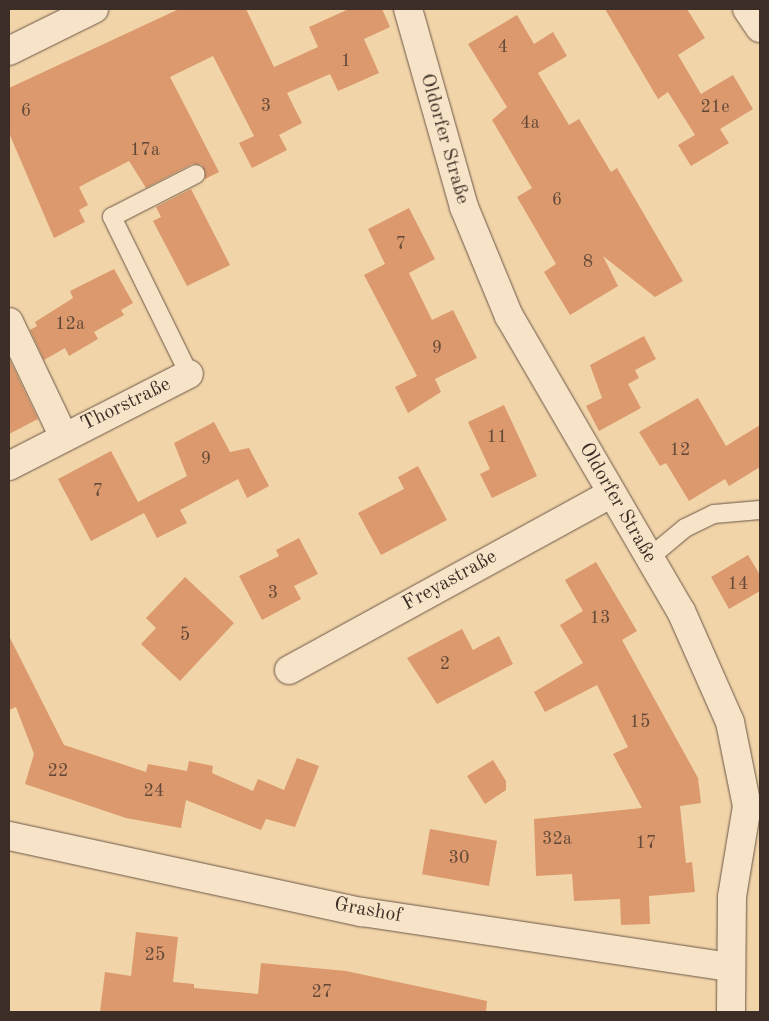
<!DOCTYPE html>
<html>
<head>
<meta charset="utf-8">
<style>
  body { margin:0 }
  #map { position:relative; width:769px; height:1021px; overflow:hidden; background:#f2d4a9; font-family:"Old Standard TT",serif }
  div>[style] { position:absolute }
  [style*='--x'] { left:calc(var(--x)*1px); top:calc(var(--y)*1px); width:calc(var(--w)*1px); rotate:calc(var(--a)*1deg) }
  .building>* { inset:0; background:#db996d; transform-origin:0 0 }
  .roads { filter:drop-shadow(0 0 1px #6a5847) drop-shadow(0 0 1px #6a5847) }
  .lane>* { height:18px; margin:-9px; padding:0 9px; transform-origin:9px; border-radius:9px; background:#f7e3c7 }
  .street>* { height:28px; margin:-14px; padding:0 14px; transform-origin:14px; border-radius:14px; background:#f7e3c7 }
  .secondary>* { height:28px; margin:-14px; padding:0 14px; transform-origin:14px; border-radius:14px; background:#f7e3c7 }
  span { translate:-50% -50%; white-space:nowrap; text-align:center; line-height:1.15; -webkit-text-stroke:4.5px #f7e3c7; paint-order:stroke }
  .number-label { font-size:18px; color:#644938 }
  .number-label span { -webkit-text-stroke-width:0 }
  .street-label { font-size:20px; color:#3c2e26 }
  .frame { position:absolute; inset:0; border:10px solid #3c2e26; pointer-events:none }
</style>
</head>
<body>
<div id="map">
  <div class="building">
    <i style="clip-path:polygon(179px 9px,246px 9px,274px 67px,318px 47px,309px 27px,349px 9px,382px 9px,390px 27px,364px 39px,379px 73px,338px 91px,330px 74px,287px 93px,302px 123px,279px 135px,287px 150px,252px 168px,239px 143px,254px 136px,213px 56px,170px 77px,219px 172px,205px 179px,202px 165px,192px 164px,146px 188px,129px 161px,79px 187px,88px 205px,79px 210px,85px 222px,54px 238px,9px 133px,9px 88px)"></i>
    <i style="clip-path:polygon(605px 9px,687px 9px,705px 38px,678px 55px,701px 94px,733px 75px,753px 109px,720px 129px,729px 143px,691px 166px,678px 145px,695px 135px,668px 92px,658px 99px)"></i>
    <i style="clip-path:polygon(517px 15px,534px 44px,553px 32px,567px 56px,538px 73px,569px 125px,579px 119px,611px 172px,617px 168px,683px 281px,655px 297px,603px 256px,618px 286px,570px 315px,544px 272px,556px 264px,517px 197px,532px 188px,492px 120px,507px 107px,468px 44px)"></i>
    <i style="clip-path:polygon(191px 189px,230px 265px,187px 286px,153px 221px,161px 217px,156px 207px)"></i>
    <i style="clip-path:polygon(409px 208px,435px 259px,409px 273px,432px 320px,453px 310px,477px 358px,435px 379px,441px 392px,408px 413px,395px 387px,417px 376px,364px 275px,385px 264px,368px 229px)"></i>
    <i style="clip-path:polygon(114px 269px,133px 303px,121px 310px,124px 315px,94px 332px,98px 339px,69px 356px,65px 348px,44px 360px,30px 330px,37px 326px,35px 322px,73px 298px,70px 291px)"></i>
    <i style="clip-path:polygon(644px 336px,656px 359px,635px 370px,639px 378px,628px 384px,641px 408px,599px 431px,586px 406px,602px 398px,590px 365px)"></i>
    <i style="clip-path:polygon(9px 358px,38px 419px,9px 434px)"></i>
    <i style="clip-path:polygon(698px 398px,726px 446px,760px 425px,760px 467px,729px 486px,725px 479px,689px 501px,666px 463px,660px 466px,639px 432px)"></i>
    <i style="clip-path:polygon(504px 405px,537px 476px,492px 498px,480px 474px,490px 469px,468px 422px)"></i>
    <i style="clip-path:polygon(214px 422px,230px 452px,249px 448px,269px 486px,247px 498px,238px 479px,180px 510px,187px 523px,157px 538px,144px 513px,91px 541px,58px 479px,111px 451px,138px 502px,187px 476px,174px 443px)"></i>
    <i style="clip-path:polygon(418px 466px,447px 520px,381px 555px,358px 513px,404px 489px,398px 477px)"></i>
    <i style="clip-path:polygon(299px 538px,318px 574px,294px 586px,301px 599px,262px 620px,239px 576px,279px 556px,276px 550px)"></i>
    <i style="clip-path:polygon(748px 555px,760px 575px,760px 591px,729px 609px,711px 577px)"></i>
    <i style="clip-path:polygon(596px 562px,637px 631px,622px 640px,698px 778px,701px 803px,680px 806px,686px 863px,692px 862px,695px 892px,649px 896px,650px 924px,621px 925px,620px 899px,574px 901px,572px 874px,536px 876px,534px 819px,642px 808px,613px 754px,628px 747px,597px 685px,545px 712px,534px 692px,583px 663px,560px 625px,583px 611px,565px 580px)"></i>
    <i style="clip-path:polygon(185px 577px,234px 623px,180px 681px,141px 644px,156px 628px,146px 618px)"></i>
    <i style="clip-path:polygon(462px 629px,473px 650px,499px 636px,513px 664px,437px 704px,407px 658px)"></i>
    <i style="clip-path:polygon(9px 636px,64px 745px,146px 772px,148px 764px,187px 771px,189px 761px,213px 766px,212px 773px,253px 791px,258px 779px,284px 790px,297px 758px,319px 766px,295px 827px,266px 819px,261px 830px,186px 800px,181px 828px,126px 818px,25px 784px,34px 754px,16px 707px,9px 710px)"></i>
    <i style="clip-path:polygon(493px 760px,506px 781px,506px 790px,485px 804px,467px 776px)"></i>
    <i style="left:430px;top:829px;width:68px;height:46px;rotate:10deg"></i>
    <i style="clip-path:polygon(136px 932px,178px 937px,173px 982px,194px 984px,194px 988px,258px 994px,261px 963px,346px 971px,487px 1001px,486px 1012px,100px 1012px,105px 972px,131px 976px)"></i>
  </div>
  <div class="roads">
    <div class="lane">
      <i style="--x:189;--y:374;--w:175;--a:-116.1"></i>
      <i style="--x:112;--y:217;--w:94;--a:-27.1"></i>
      <i style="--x:649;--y:558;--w:47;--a:-39.8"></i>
      <i style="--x:685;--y:528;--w:32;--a:-26"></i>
      <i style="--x:714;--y:514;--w:46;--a:-5"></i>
    </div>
    <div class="street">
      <i style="--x:408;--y:9;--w:206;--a:74.2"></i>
      <i style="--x:464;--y:207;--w:118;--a:67.6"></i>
      <i style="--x:509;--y:316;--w:341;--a:59.8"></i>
      <i style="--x:681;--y:611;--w:121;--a:66.2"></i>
      <i style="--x:730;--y:722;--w:86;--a:78.6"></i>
      <i style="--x:747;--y:806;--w:92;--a:99.4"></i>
      <i style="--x:732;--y:897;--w:115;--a:90.5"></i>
      <i style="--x:9;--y:51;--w:95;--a:-26.3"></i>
      <i style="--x:9;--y:322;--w:125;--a:64.5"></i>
      <i style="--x:9;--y:466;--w:202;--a:-27.1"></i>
      <i style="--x:289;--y:670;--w:368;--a:-28.7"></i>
      <i style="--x:9;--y:836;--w:361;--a:12.2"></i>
      <i style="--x:362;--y:912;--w:372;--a:8.5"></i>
    </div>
    <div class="secondary">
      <i style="--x:747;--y:9;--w:23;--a:56"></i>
    </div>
  </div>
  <div class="number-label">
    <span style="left:503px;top:47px">4</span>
    <span style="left:346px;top:61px">1</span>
    <span style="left:266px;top:106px">3</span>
    <span style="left:715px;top:107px">21e</span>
    <span style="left:26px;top:111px">6</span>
    <span style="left:530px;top:123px">4a</span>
    <span style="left:145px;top:150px">17a</span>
    <span style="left:557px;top:200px">6</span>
    <span style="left:401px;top:244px">7</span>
    <span style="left:588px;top:262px">8</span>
    <span style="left:70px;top:324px">12a</span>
    <span style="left:437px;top:348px">9</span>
    <span style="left:497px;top:437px">11</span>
    <span style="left:680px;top:450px">12</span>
    <span style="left:206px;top:459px">9</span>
    <span style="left:98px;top:491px">7</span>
    <span style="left:738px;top:584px">14</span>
    <span style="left:273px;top:593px">3</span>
    <span style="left:600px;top:618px">13</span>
    <span style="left:185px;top:635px">5</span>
    <span style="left:445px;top:664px">2</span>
    <span style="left:640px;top:722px">15</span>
    <span style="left:58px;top:771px">22</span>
    <span style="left:154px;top:791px">24</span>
    <span style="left:557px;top:839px">32a</span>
    <span style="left:646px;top:843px">17</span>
    <span style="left:459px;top:858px">30</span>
    <span style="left:155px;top:955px">25</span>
    <span style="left:322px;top:992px">27</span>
  </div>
  <div class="street-label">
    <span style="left:444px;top:139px;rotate:74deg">Oldorfer Straße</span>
    <span style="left:126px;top:405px;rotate:-26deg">Thorstraße</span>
    <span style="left:617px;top:503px;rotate:60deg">Oldorfer Straße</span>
    <span style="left:450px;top:581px;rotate:-29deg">Freyastraße</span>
    <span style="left:368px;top:911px;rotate:10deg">Grashof</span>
  </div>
  <div class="frame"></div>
</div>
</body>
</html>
